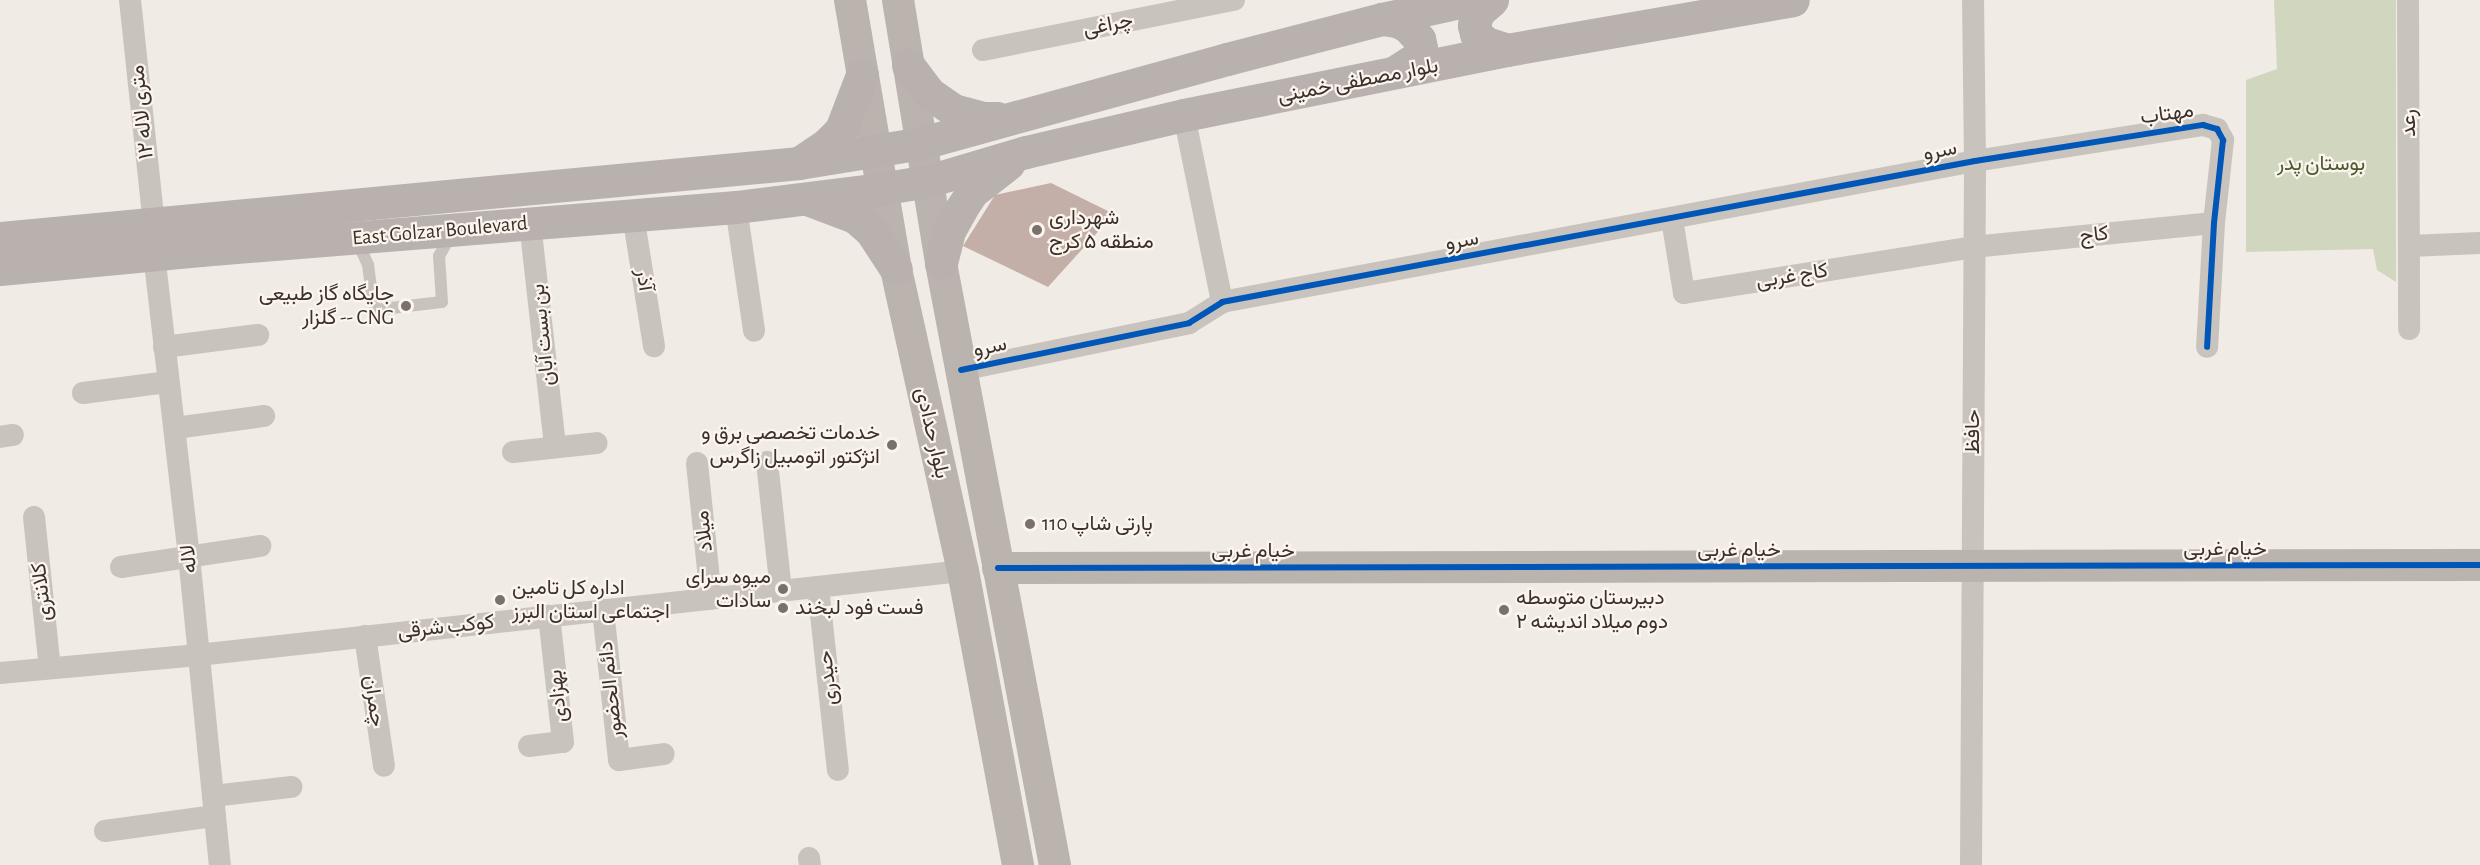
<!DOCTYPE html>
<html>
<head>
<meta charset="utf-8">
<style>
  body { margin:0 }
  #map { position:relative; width:2480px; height:865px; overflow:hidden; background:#f0ebe5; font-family:"Alegreya Sans",Vazirmatn,sans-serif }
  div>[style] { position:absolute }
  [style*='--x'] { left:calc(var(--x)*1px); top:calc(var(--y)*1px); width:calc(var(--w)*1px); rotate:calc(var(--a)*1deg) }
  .green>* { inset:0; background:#d1d6bf }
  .building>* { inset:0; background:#c3afa7 }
  .lane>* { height:12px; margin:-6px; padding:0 6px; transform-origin:6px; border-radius:6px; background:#c9c3be }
  .street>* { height:22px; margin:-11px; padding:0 11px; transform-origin:11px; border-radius:11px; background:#c9c3be }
  .secondary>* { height:32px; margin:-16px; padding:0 16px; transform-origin:16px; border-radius:16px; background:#bab3ae }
  .primary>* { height:33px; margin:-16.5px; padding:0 16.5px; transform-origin:16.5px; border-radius:16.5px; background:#b8b1ad }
  .cycleway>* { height:6px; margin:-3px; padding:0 3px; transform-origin:3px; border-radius:3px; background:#0057b8 }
  .dots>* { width:16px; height:16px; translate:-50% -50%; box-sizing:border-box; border:3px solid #fbf5ee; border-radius:50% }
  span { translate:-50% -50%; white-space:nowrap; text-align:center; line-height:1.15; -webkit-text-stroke:4.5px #fbf5ee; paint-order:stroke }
  .street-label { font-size:21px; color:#3b302b }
  .park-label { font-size:21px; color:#4a5a2e }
  .poi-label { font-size:21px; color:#3b302b }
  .left { translate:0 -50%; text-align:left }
  .right { translate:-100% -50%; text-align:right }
</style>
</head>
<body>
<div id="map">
  <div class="green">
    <i style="clip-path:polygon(2274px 0,2396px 0,2396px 282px,2377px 270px,2373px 249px,2246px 252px,2246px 80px,2277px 69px)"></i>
  </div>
  <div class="building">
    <i style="clip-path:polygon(1051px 183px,1114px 214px,1048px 287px,963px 246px,995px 195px)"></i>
  </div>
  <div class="lane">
    <i style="--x:356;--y:239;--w:29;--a:65"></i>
    <i style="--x:368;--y:265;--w:45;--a:82.4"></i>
    <i style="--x:374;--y:310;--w:68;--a:-6.7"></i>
    <i style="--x:442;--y:302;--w:46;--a:-93.7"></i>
    <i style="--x:439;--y:256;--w:24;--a:-60"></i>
  </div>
  <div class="street">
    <i style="--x:130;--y:0;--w:225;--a:83.9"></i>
    <i style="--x:2408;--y:0;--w:329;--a:89.8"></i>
    <i style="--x:983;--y:50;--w:256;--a:-11.3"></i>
    <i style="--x:1184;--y:115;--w:191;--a:78.5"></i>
    <i style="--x:736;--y:207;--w:125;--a:81.7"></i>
    <i style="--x:633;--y:215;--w:133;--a:80.9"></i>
    <i style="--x:1672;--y:219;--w:75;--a:80.8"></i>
    <i style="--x:1684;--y:293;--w:293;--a:-9"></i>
    <i style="--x:1973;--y:247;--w:242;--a:-5.7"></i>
    <i style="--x:530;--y:223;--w:225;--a:83.6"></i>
    <i style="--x:2410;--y:246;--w:70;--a:-2.5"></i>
    <i style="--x:154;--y:254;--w:304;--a:83.4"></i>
    <i style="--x:189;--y:556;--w:311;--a:84.3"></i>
    <i style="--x:164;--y:347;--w:95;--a:-7.3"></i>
    <i style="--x:961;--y:370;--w:233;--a:-11.6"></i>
    <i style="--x:1189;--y:323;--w:39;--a:-32"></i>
    <i style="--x:1222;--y:302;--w:766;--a:-10.61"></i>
    <i style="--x:1975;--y:161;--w:231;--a:-9"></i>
    <i style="--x:2203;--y:125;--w:15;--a:16"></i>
    <i style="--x:2217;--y:129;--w:13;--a:61"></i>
    <i style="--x:2223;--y:140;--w:83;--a:96.2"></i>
    <i style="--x:2214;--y:223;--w:124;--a:93.2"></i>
    <i style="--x:83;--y:393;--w:86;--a:-7.4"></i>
    <i style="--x:175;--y:428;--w:90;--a:-7.7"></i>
    <i style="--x:0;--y:437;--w:13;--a:-9"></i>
    <i style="--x:513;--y:452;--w:84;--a:-6.1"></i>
    <i style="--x:767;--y:462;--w:129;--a:83.8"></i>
    <i style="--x:697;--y:463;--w:136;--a:84.1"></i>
    <i style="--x:34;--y:517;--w:152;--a:84"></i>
    <i style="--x:121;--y:567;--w:141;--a:-8.6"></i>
    <i style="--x:818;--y:587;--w:184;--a:83.8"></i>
    <i style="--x:603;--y:610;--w:151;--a:83.9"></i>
    <i style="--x:619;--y:760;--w:45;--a:-7.6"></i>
    <i style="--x:365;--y:636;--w:131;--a:81.7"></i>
    <i style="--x:0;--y:673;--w:199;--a:-5.2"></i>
    <i style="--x:198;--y:655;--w:770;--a:-6.27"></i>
    <i style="--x:529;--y:746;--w:34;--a:-7"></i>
    <i style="--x:563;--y:742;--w:127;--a:-96.3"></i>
    <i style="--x:213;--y:796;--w:79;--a:-6.6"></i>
    <i style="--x:105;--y:831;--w:111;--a:-7.8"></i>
    <i style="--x:809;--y:858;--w:7;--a:82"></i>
    <i style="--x:1971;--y:865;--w:704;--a:-89.67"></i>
    <i style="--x:1975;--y:161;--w:161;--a:-90.7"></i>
  </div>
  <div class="secondary">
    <i style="--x:850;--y:0;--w:273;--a:80.3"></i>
    <i style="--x:896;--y:269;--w:309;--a:77.5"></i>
    <i style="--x:963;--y:571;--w:299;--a:79.4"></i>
    <i style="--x:898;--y:0;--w:266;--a:80.7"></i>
    <i style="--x:941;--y:263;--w:613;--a:79.28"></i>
    <i style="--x:998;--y:568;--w:1482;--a:-0.12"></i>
  </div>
  <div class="primary">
    <i style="--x:1492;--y:0;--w:18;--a:139"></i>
    <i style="--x:1478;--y:12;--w:14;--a:107"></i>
    <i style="--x:1474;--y:25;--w:9;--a:77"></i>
    <i style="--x:1476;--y:34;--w:13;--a:42"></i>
    <i style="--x:1486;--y:43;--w:22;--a:18"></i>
    <i style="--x:1382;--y:19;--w:15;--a:8"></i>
    <i style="--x:1397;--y:21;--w:11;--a:27"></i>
    <i style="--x:1407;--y:26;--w:18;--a:47"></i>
    <i style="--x:1419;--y:39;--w:9;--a:77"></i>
    <i style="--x:1421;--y:48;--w:9;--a:108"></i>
    <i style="--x:1418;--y:57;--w:27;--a:147"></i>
    <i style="--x:908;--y:65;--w:35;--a:53"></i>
    <i style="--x:929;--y:93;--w:29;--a:35"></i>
    <i style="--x:953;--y:110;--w:31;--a:15"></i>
    <i style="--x:983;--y:118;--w:14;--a:0"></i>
    <i style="--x:802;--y:161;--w:30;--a:-34"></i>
    <i style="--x:827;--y:144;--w:20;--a:-45"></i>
    <i style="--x:841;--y:130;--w:59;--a:-69.1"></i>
    <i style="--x:810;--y:200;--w:48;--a:20.7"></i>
    <i style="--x:855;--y:217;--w:21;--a:41"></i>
    <i style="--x:871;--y:231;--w:45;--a:56.7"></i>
    <i style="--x:0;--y:238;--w:803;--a:-5.36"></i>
    <i style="--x:799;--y:163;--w:125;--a:-9.2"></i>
    <i style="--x:922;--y:143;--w:316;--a:-15.4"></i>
    <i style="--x:1227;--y:59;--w:160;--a:-14.5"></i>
    <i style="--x:1382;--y:19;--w:90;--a:-12.2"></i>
    <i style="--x:941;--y:263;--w:33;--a:-76"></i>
    <i style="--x:949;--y:231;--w:25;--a:-61"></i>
    <i style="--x:961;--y:209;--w:20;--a:-57"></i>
    <i style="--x:972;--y:192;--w:46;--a:-37.9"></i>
    <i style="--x:0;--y:269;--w:201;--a:-5.4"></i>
    <i style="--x:200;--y:250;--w:538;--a:-4.59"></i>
    <i style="--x:736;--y:207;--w:145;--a:-7.1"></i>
    <i style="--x:880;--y:189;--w:49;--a:-9.5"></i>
    <i style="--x:928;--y:181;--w:102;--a:-16.5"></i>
    <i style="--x:1026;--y:152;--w:162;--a:-13.2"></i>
    <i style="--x:1184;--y:115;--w:329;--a:-11.4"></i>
    <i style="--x:1507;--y:50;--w:290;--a:-9.9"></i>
  </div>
  <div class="cycleway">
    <i style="--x:961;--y:370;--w:233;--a:-11.6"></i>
    <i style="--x:1189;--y:323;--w:39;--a:-32"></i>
    <i style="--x:1222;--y:302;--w:766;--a:-10.61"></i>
    <i style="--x:1975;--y:161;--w:231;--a:-9"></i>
    <i style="--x:2203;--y:125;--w:15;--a:16"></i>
    <i style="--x:2217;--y:129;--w:13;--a:61"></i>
    <i style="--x:2223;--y:140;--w:83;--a:96.2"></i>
    <i style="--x:2214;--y:223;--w:124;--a:93.2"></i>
    <i style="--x:998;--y:568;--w:1482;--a:-0.12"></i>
  </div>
  <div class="dots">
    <i style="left:1037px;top:230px;background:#7a716c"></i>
    <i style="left:406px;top:306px;background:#7a716c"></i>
    <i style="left:892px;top:445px;background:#7a716c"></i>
    <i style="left:1030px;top:524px;background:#7a716c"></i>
    <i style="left:783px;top:589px;background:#7a716c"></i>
    <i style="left:500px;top:600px;background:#7a716c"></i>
    <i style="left:783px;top:608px;background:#7a716c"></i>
    <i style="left:1504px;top:610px;background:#7a716c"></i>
  </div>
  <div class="street-label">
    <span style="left:1108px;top:25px;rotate:-11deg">چراغی</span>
    <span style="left:1358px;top:81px;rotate:-11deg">بلوار مصطفی خمینی</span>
    <span style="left:142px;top:112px;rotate:-96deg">۱۲ متری لاله</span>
    <span style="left:2167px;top:114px;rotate:-8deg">مهتاب</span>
    <span style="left:2409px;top:123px;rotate:-90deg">رعد</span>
    <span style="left:1940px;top:151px;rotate:-11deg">سرو</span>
    <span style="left:440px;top:231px;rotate:-5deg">East Golzar Boulevard</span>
    <span style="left:2094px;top:235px;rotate:-6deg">کاج</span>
    <span style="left:1462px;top:241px;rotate:-10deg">سرو</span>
    <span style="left:1792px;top:276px;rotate:-9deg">کاج غربی</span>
    <span style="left:644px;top:280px;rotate:81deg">آذر</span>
    <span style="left:543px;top:335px;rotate:-96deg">بن بست آبان</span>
    <span style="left:990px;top:347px;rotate:-12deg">سرو</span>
    <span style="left:1973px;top:432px;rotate:-90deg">حافظ</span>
    <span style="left:932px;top:433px;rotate:77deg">بلوار حدادی</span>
    <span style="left:704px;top:531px;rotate:-96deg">میلاد</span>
    <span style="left:2225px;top:549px">خیام غربی</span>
    <span style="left:1739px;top:550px">خیام غربی</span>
    <span style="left:1253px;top:551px">خیام غربی</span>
    <span style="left:189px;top:559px;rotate:-95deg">لاله</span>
    <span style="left:42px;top:592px;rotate:-96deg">کلانتری</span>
    <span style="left:446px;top:627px;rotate:-6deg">کوکب شرقی</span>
    <span style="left:828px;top:678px;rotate:-96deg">حیدری</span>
    <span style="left:611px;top:690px;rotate:-96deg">دائم الحضور</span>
    <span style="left:558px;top:696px;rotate:-96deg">بهزادی</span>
    <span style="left:374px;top:701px;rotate:82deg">چمران</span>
  </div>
  <div class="park-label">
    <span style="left:2321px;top:164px">بوستان پدر</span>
  </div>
  <div class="poi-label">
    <span class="left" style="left:1049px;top:230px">شهرداری<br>منطقه ۵ کرج</span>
    <span class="right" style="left:394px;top:306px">جایگاه گاز طبیعی<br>گلزار -- CNG</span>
    <span class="right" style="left:880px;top:445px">خدمات تخصصی برق و<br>انژکتور اتومبیل زاگرس</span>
    <span class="left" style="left:1042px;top:524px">پارتی شاپ 110</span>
    <span class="right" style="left:771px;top:589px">میوه سرای<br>سادات</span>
    <span class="left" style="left:512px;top:600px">اداره کل تامین<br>اجتماعی استان البرز</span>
    <span class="left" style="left:1516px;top:610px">دبیرستان متوسطه<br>دوم میلاد اندیشه ۲</span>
    <span class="left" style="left:795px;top:608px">فست فود لبخند</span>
  </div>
</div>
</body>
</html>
